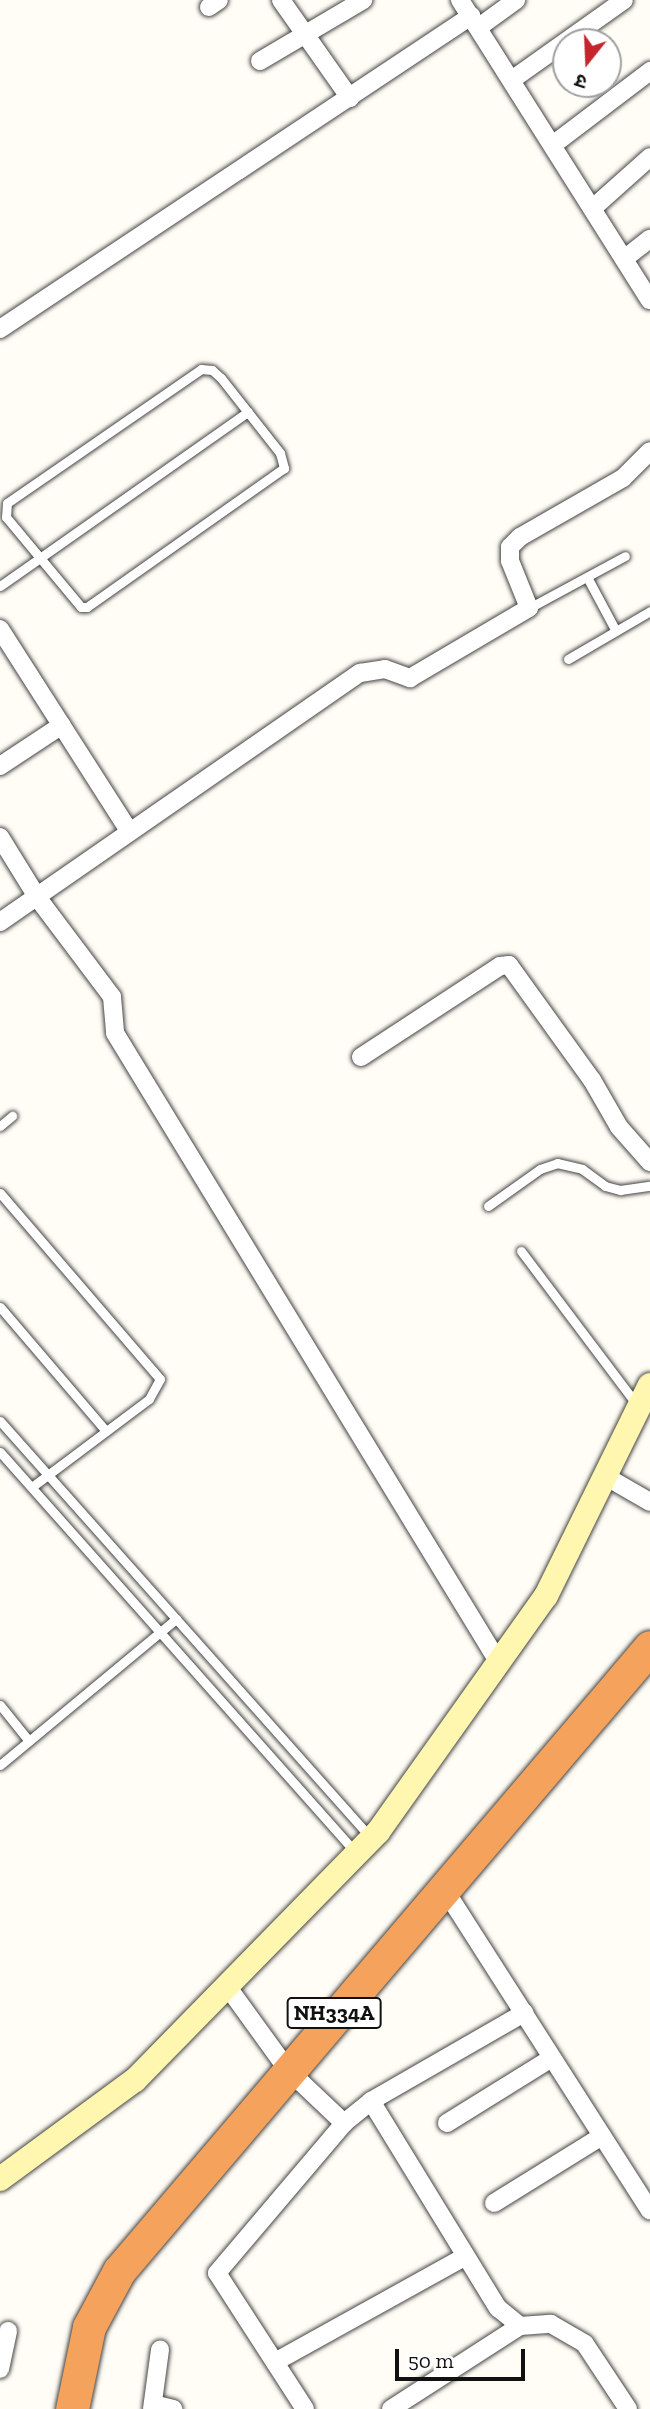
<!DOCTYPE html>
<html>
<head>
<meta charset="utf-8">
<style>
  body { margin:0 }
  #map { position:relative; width:650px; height:2409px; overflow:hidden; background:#fffdf5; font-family:"Zilla Slab","Noto Sans Devanagari",serif }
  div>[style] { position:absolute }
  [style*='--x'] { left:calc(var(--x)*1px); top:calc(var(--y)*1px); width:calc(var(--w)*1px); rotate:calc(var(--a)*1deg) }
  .roads { filter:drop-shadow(0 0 2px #444) drop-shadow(0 0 2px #444) }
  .lane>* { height:9px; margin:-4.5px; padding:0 4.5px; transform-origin:4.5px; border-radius:4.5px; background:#fff }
  .street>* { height:18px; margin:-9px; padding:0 9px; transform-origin:9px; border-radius:9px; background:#fff }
  .secondary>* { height:24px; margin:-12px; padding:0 12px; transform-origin:12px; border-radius:12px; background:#fff6b0 }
  .highway>* { height:33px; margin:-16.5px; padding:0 16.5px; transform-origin:16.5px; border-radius:16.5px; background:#f5a25d }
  span { translate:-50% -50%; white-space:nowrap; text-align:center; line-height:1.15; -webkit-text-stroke:7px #fff; paint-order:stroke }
  .shield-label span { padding:2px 5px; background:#fff; border:2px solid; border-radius:5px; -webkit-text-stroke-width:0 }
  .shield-label { font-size:21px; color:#111; font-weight:700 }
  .north { position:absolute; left:552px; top:28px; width:70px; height:70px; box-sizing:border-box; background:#fff; border:2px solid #a0a0a0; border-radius:50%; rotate:198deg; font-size:19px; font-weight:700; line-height:28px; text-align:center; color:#111 }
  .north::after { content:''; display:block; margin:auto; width:24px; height:32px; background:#c4262e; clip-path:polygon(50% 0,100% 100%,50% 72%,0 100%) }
  .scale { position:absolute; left:395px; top:2349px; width:130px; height:32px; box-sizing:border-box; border:4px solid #111; border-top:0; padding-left:9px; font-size:21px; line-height:24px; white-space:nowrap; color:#111; -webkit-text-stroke:5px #fff; paint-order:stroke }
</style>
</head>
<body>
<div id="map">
  <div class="roads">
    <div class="lane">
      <i style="--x:201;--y:369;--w:11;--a:5"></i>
      <i style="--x:212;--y:370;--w:12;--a:42"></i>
      <i style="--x:221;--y:378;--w:95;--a:51.8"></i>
      <i style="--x:280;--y:453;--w:16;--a:75"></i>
      <i style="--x:284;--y:468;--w:241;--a:144.8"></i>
      <i style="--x:87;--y:607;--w:6;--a:180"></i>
      <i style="--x:81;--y:607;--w:117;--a:-129.8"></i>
      <i style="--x:6;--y:517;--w:14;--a:-86"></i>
      <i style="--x:7;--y:503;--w:236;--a:-34.6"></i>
      <i style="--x:587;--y:577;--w:61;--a:61.8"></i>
      <i style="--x:0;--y:586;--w:303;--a:-35.1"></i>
      <i style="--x:529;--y:608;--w:109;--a:-28.4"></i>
      <i style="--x:568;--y:659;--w:95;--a:-30.3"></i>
      <i style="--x:0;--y:1126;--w:16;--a:-40"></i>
      <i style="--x:0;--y:1193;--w:245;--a:49.3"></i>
      <i style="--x:160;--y:1379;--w:23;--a:119"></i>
      <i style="--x:149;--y:1399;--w:146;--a:143.1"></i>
      <i style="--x:488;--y:1206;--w:64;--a:-35.4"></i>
      <i style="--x:540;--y:1169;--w:18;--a:-19"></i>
      <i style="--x:557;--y:1163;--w:26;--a:13"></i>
      <i style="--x:582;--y:1169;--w:29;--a:36"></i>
      <i style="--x:605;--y:1186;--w:16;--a:15"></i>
      <i style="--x:620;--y:1190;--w:30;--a:-8"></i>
      <i style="--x:521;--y:1251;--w:194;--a:53"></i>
      <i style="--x:0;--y:1307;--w:163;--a:49.5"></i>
      <i style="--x:0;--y:1421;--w:558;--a:48.34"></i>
      <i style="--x:0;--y:1452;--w:536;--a:48.4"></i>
      <i style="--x:0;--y:1705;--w:46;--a:51.1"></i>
      <i style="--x:0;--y:1765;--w:229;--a:-39.7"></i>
    </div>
    <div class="street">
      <i style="--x:281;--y:0;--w:120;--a:54.9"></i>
      <i style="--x:460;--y:0;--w:355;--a:57.7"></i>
      <i style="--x:209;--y:7;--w:12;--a:-35"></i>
      <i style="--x:479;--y:27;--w:46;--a:-36.1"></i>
      <i style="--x:260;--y:61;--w:120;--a:-30.6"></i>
      <i style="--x:513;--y:79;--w:136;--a:-35.4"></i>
      <i style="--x:554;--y:144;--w:121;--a:-37.2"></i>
      <i style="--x:593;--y:208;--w:76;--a:-41.8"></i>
      <i style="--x:624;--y:259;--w:33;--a:-38"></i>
      <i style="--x:0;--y:329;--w:566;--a:-33.61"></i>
      <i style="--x:0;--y:629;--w:241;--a:57.4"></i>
      <i style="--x:0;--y:766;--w:74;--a:-33.5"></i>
      <i style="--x:0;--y:837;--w:70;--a:58.3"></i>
      <i style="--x:37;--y:897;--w:125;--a:53.1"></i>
      <i style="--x:112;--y:997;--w:36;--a:85"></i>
      <i style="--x:115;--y:1033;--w:738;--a:58.64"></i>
      <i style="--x:0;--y:922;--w:438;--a:-34.7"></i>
      <i style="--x:360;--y:673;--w:25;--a:-9"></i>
      <i style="--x:385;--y:669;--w:27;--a:20"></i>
      <i style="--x:410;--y:678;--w:138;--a:-30.5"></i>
      <i style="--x:529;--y:608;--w:51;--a:-112"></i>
      <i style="--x:510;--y:561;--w:14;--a:-90"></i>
      <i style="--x:510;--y:547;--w:14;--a:-45"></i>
      <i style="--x:520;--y:537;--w:119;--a:-29.8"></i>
      <i style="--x:623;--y:478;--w:38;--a:-45"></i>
      <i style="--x:361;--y:1057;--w:166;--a:-33.2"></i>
      <i style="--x:500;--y:966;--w:9;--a:-6"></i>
      <i style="--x:509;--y:965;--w:142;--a:54.2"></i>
      <i style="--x:592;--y:1080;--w:54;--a:60.1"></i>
      <i style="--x:619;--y:1127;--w:47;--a:48.5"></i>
      <i style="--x:605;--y:1476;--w:52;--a:30"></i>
      <i style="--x:443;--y:1887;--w:384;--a:57.4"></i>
      <i style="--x:227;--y:1986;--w:102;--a:54.1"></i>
      <i style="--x:287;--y:2069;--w:79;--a:43.5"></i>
      <i style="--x:371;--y:2101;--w:177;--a:-29.9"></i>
      <i style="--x:447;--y:2123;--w:123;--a:-31.8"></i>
      <i style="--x:494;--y:2203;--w:127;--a:-31.8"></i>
      <i style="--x:275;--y:2362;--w:218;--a:-29"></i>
      <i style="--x:0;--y:2369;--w:39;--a:-78"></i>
      <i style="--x:153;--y:2404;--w:21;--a:14"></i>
      <i style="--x:152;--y:2409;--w:60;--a:-82.3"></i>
      <i style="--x:305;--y:2409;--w:162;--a:-122.9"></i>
      <i style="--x:217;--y:2273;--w:197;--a:-49.7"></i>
      <i style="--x:344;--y:2123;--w:35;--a:-39"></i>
      <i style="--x:371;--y:2101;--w:243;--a:58.5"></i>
      <i style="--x:498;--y:2308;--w:28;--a:39"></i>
      <i style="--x:520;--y:2326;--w:31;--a:-4"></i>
      <i style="--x:551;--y:2324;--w:39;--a:30"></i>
      <i style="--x:585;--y:2344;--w:78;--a:56.5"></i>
      <i style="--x:391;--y:2409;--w:153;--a:-32.8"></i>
    </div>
    <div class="secondary">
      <i style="--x:0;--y:2179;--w:167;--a:-36.3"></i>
      <i style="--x:135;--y:2080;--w:347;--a:-45.6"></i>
      <i style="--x:378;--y:1832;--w:290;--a:-54.6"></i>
      <i style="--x:546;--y:1596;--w:235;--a:-63.8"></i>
    </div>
    <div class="highway">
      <i style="--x:72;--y:2409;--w:84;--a:-78.3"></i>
      <i style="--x:89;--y:2327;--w:64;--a:-61.8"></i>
      <i style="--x:119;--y:2271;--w:819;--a:-49.6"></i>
    </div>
  </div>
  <div class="shield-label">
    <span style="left:334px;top:2013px">NH334A</span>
  </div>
  <div class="north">उ</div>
  <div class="scale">50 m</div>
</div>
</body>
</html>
